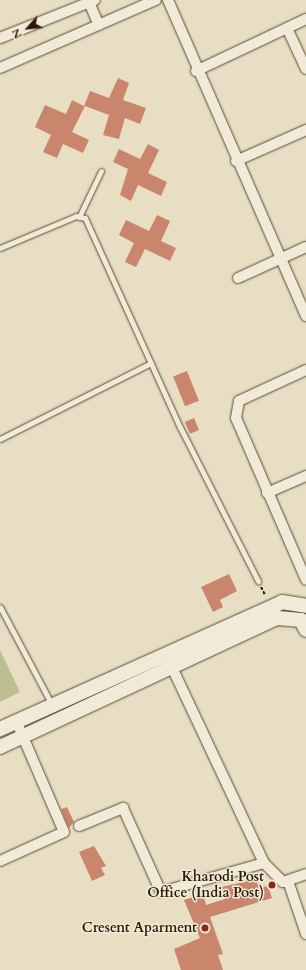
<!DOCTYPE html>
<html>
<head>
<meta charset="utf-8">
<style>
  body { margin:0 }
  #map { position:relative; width:306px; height:970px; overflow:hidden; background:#e8dec3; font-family:Cardo,serif }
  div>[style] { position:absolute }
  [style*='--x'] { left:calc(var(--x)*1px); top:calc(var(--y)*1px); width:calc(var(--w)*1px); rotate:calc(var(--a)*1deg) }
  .green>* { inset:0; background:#bebf8f }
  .building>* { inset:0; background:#ca866c; transform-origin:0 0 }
  .path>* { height:2px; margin-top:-1px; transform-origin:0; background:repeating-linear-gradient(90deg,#2e1906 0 3px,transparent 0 5px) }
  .roads { filter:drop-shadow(0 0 1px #5c4a35) drop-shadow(0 0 1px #5c4a35) }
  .lane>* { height:5px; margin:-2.5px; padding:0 2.5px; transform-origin:2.5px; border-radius:2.5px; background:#f0ead8 }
  .street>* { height:10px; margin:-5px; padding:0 5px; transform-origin:5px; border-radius:5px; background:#f0ead8 }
  .secondary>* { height:14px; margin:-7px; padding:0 7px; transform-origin:7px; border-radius:7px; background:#f0ead8 }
  .dots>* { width:11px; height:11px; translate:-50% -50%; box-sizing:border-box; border:2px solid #f0ead8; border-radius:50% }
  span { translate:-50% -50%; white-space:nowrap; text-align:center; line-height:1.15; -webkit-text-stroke:3px #f0ead8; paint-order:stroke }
  .poi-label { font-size:14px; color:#2e1906; font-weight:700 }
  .right { translate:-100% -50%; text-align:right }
  .north { position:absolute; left:8px; top:8px; width:40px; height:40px; -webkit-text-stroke:3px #f0ead8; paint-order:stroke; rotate:243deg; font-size:11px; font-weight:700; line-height:16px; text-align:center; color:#2e1906 }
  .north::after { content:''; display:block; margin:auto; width:14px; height:18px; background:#2e1906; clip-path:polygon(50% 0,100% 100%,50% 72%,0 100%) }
</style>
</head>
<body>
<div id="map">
  <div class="green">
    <i style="clip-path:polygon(0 650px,20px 692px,0 702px)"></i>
  </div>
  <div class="building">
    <i style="clip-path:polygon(118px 78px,129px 83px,123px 100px,146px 108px,140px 124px,125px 118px,119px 139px,103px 135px,109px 115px,85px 106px,72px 132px,89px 140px,83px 153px,63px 144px,57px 158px,43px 152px,51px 135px,35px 127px,45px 105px,66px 114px,72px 100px,84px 106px,90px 91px,109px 98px)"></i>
    <i style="clip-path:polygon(148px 144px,159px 150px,148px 173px,167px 182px,161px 196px,138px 185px,131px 201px,120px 195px,128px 169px,113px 162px,119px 149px,140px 159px)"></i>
    <i style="clip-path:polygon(157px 215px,170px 221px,161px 241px,176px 248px,170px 261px,145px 249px,136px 267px,125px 262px,134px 243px,119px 235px,126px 220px,149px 231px)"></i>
    <i style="left:187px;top:371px;width:32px;height:15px;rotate:68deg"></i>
    <i style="left:194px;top:418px;width:13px;height:10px;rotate:67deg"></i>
    <i style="clip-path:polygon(229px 574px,237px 591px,220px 600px,223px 607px,213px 612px,201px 587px)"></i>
    <i style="clip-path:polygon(67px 807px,74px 822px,69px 828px,61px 809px)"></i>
    <i style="clip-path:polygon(94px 846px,106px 866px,101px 868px,105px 875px,92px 881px,79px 852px)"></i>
    <i style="clip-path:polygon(256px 879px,259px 888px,268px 886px,272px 898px,210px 917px,223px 954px,218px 955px,223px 970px,181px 970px,174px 949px,200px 938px,184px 900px,203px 894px,206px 905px,225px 899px,222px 887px)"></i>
  </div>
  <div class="path">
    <i style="--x:261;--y:587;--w:9;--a:63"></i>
  </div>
  <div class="roads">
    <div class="lane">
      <i style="--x:79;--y:217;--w:51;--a:-64.4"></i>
      <i style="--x:0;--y:248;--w:82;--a:-22.8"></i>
      <i style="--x:76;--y:216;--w:9;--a:13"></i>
      <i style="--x:85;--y:218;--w:230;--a:65.6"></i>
      <i style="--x:180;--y:427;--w:173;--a:63.1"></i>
      <i style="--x:0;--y:439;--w:169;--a:-26.7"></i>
      <i style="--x:0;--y:607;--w:111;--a:62"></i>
    </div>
    <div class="street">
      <i style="--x:168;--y:0;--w:345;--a:66.4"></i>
      <i style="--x:89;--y:2;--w:25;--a:67"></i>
      <i style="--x:287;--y:28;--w:45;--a:65.1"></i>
      <i style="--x:0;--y:38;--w:102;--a:-21.8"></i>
      <i style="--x:0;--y:68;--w:170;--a:-23.6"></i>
      <i style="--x:196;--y:71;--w:122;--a:-25.3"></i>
      <i style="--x:236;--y:161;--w:77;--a:-23.9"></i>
      <i style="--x:238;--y:278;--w:75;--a:-24.5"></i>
      <i style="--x:306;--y:370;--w:74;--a:155.2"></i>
      <i style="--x:239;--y:401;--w:17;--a:100"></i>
      <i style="--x:236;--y:418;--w:176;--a:66.6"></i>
      <i style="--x:267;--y:493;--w:43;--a:-23.6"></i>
      <i style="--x:79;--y:826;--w:48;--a:-22.2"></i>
      <i style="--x:123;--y:808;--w:92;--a:65.7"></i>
      <i style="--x:161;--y:892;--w:107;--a:-15.7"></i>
      <i style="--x:264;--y:863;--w:223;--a:-115.2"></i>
      <i style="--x:0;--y:861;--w:70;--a:-24.4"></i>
      <i style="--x:64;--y:832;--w:119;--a:-113.3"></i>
      <i style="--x:264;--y:863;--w:27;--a:45"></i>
      <i style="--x:283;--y:882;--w:24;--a:-19"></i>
      <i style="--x:288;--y:881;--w:56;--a:71.2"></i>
    </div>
    <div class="secondary">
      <i style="--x:0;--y:729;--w:309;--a:-24.2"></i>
      <i style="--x:282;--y:602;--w:24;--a:9"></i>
      <i style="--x:0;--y:747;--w:306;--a:-25"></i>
      <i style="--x:277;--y:618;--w:24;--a:5"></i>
      <i style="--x:301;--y:620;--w:11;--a:63"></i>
    </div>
  </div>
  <div class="dots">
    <i style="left:272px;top:885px;background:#8f2418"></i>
    <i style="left:205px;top:928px;background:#8f2418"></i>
  </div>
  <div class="poi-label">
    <span class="right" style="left:264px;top:885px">Kharodi Post<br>Office (India Post)</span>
    <span class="right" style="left:197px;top:928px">Cresent Aparment</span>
  </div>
  <div class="north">N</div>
</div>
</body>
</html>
